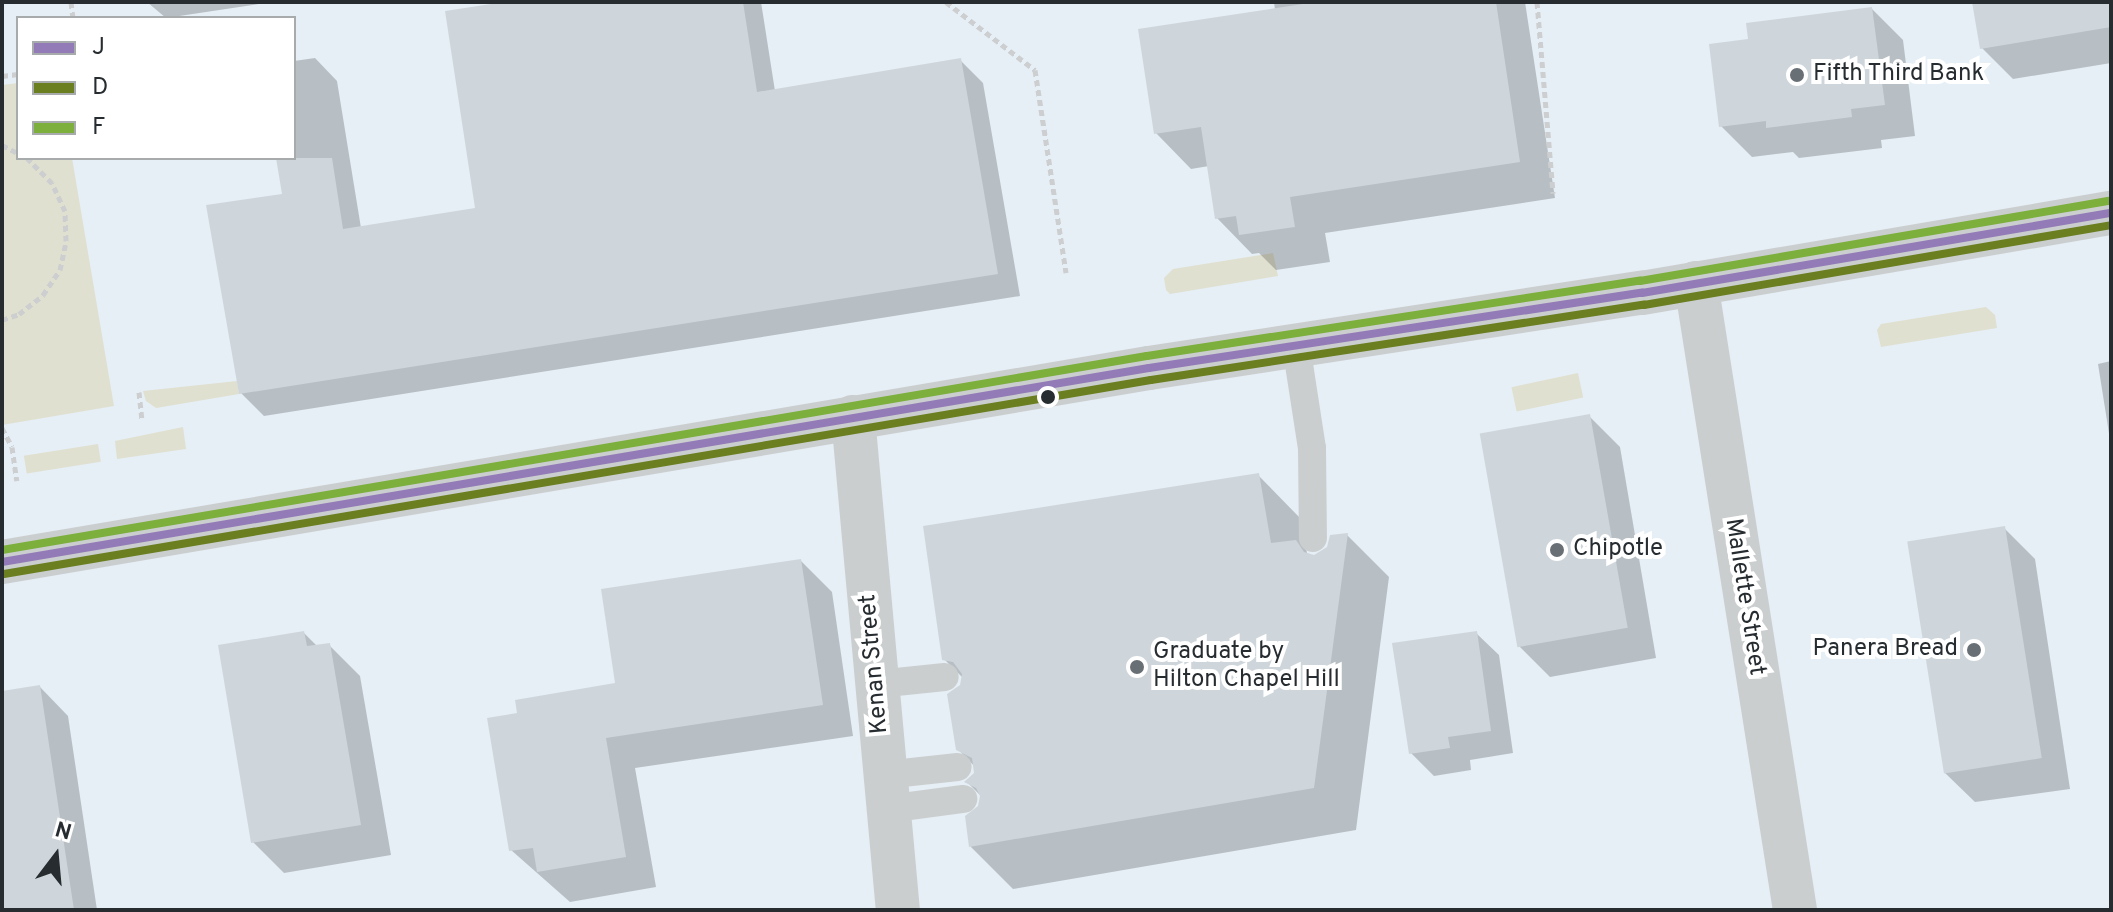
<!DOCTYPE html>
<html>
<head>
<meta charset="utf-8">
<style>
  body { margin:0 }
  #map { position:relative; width:2113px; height:912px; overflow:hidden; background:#e6eff6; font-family:Overpass,sans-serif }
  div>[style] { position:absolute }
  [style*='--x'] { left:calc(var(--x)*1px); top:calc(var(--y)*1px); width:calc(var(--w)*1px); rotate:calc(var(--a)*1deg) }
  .green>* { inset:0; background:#e0e0d0; transform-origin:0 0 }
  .shadow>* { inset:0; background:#0003 }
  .building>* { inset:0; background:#cfd6db; transform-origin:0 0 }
  .path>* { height:5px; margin-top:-2.5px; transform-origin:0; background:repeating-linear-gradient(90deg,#ccced0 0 6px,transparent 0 10px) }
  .service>* { height:28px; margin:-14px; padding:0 14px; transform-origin:14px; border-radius:14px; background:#cbcecf }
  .minor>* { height:44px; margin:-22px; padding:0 22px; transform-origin:22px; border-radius:22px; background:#cbcecf }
  .secondary>* { height:44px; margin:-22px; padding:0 22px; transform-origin:22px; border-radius:22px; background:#cbcecf }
  .bus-1>* { height:8px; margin:-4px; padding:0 4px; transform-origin:4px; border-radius:4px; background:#937bb8 }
  .bus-2>* { height:8px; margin:-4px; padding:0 4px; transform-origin:4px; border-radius:4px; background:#6b7f21 }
  .bus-3>* { height:8px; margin:-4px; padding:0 4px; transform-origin:4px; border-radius:4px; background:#7caf3c }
  .dots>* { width:22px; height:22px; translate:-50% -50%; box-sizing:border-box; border:4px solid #fff; border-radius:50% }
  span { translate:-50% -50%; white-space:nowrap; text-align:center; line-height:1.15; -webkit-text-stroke:8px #fff; paint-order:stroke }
  .poi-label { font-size:24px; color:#262c30 }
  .left { translate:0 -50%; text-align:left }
  .right { translate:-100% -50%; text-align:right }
  .street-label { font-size:24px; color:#262c30 }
  .frame { position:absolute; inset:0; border:4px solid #262c30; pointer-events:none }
  .legend { position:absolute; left:16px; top:16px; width:280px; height:144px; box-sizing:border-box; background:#fff; border:2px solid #a8abac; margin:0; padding:10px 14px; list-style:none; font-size:24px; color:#262c30 }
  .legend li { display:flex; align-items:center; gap:16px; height:40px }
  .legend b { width:40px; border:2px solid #a8abac }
  .north { position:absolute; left:16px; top:816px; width:80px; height:80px; -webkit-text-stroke:6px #fff; paint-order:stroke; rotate:16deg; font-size:22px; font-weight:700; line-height:32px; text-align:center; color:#262c30 }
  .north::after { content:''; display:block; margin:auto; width:28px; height:36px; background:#262c30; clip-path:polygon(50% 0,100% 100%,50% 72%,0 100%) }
</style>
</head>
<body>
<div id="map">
  <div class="green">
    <i style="clip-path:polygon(18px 83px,18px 158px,72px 158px,114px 406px,2px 425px,2px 85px)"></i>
    <i style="clip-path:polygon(1273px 253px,1278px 276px,1170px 294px,1166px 290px,1164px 278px,1173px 269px)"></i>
    <i style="clip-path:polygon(1986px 307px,1995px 315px,1997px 328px,1881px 347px,1877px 330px,1881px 324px)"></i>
    <i style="left:1578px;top:373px;width:25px;height:68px;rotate:78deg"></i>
    <i style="clip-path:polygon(237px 381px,239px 394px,156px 408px,146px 401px,143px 391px)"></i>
    <i style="clip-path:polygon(183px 427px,186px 449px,117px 459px,115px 441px)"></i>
    <i style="left:98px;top:444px;width:18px;height:75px;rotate:81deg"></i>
  </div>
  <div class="shadow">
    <i style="clip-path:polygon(147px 2px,272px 2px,166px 18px)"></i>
    <i style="clip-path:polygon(517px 2px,761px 2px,775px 91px,960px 60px,983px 83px,1020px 296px,264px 416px,241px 393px,284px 195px,278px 158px,294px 158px,294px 61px,315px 58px,337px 81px,361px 228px,477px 210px)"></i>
    <i style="clip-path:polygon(1274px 2px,1525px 2px,1555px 198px,1325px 233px,1330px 262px,1276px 270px,1259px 253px,1252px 254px,1217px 218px,1209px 166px,1191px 169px,1156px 133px,1275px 10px)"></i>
    <i style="clip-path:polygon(1974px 2px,2111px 2px,2111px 63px,2013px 79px,1982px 48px)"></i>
    <i style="clip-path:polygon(1872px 9px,1903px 40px,1915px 136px,1881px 140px,1882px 148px,1799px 158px,1793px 152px,1752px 157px,1721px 126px,1750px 41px)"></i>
    <i style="clip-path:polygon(2111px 361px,2111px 446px,2098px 364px)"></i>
    <i style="clip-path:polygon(1589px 416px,1620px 447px,1656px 658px,1550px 677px,1519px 646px)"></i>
    <i style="clip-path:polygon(1258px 475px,1300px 518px,1307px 553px,1314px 557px,1347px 535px,1389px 577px,1356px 830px,1013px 889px,971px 847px,982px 797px,967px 782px,976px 774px,975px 767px,958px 749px,963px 678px,944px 659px)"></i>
    <i style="clip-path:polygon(2004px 528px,2035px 559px,2070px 789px,1975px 802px,1944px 772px)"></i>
    <i style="clip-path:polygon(801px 561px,832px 592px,853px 736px,635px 768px,656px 887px,570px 902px,511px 850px,519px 715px,617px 684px)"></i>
    <i style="clip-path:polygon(304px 633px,318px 647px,329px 645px,360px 676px,391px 855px,284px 873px,253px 842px)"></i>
    <i style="clip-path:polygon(1476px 633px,1499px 655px,1513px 753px,1470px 760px,1471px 770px,1434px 776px,1411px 753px)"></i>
    <i style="clip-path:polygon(40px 687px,68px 716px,97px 910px,2px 910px,2px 693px)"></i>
  </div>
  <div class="building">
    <i style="clip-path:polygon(504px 2px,743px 2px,757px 92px,961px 58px,998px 274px,239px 394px,206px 205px,282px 194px,276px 158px,332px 158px,343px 229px,475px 208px,445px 11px)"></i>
    <i style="clip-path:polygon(1316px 2px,1496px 2px,1520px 162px,1290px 197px,1295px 227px,1239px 235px,1236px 216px,1215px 219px,1201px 127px,1154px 134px,1138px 29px)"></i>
    <i style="clip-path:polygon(1972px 2px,2111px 2px,2111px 27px,1980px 49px)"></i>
    <i style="clip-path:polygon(1872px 7px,1885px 105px,1851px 109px,1852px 117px,1766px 128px,1766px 121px,1719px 127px,1709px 44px,1748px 39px,1746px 23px)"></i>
    <i style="left:1590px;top:414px;width:217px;height:112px;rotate:80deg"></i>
    <i style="clip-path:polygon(1259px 473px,1271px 543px,1296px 540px,1304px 552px,1314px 555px,1327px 547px,1330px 535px,1348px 533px,1314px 788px,969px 847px,965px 816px,978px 806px,980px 796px,976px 788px,964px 782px,974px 773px,972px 758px,956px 750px,947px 694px,960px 685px,962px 674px,953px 662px,942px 660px,923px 526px)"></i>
    <i style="left:2005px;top:526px;width:235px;height:99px;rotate:81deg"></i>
    <i style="clip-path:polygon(801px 559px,823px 705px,606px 738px,626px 857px,537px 872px,533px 848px,509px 851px,487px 718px,517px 713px,515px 700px,615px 683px,601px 589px)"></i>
    <i style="clip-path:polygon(304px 631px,307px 646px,330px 643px,361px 825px,251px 843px,218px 645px)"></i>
    <i style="clip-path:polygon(1477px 631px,1491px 731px,1448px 737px,1450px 748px,1409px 754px,1392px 643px)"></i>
    <i style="clip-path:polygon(40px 685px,74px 910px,2px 910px,2px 691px)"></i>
  </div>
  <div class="path">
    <i style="--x:71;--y:2;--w:16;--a:83"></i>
    <i style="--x:946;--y:2;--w:112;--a:37.4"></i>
    <i style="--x:1035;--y:70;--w:205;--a:81.3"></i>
    <i style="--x:1537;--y:2;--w:192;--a:85.2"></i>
    <i style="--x:2;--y:76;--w:16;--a:-7"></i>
    <i style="--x:2;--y:145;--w:18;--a:27"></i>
    <i style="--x:2;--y:320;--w:18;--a:-19"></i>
    <i style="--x:19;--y:314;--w:31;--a:-38"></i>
    <i style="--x:43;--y:295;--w:30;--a:-56"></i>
    <i style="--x:60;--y:270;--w:30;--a:-78"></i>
    <i style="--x:66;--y:241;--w:30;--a:-92"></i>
    <i style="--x:65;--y:211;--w:31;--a:-115"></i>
    <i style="--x:52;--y:183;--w:35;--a:-135"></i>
    <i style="--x:139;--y:392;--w:29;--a:84"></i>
    <i style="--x:2;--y:428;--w:21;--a:62"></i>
    <i style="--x:12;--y:447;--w:34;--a:82"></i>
  </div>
  <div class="service">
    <i style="--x:1296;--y:345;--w:104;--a:81.2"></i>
    <i style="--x:1312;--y:448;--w:90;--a:89.4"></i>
    <i style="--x:877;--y:684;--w:68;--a:-5.9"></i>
    <i style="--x:884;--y:775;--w:74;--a:-6.2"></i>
    <i style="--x:887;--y:809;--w:77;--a:-7.5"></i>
  </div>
  <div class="minor">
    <i style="--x:1696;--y:283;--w:635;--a:81.03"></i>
    <i style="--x:853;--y:417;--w:495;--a:84.8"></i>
  </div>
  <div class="secondary">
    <i style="--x:2;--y:562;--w:1163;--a:-9.6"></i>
    <i style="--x:1149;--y:368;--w:499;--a:-8.7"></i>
    <i style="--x:1642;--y:293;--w:476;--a:-9.7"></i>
  </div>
  <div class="bus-1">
    <i style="--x:2;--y:562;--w:1163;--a:-9.6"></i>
    <i style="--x:1149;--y:368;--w:499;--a:-8.7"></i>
    <i style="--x:1642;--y:293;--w:476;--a:-9.7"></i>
  </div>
  <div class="bus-2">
    <i style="--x:4;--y:574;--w:1163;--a:-9.6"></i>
    <i style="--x:1151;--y:380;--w:499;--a:-8.7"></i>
    <i style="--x:1644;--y:305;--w:474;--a:-9.7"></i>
  </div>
  <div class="bus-3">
    <i style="--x:2;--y:550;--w:1161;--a:-9.62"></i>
    <i style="--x:1147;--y:356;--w:499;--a:-8.7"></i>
    <i style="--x:1640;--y:281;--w:476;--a:-9.7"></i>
  </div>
  <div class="dots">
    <i style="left:1797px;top:75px;background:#697075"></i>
    <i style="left:1048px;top:397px;background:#262c30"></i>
    <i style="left:1557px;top:550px;background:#697075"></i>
    <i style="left:1974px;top:650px;background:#697075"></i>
    <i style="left:1137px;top:667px;background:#697075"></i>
  </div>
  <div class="poi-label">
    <span class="left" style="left:1813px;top:75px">Fifth Third Bank</span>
    <span class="left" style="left:1573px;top:550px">Chipotle</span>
    <span class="right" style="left:1958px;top:650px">Panera Bread</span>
    <span class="left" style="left:1153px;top:667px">Graduate by<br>Hilton Chapel Hill</span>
  </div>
  <div class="street-label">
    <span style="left:1744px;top:597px;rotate:81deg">Mallette Street</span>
    <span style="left:875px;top:664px;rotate:-95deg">Kenan Street</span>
  </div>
  <div class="frame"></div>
  <ul class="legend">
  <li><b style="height:10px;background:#937bb8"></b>J</li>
  <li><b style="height:10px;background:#6b7f21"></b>D</li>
  <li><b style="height:10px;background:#7caf3c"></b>F</li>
  </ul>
  <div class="north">N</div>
</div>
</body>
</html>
